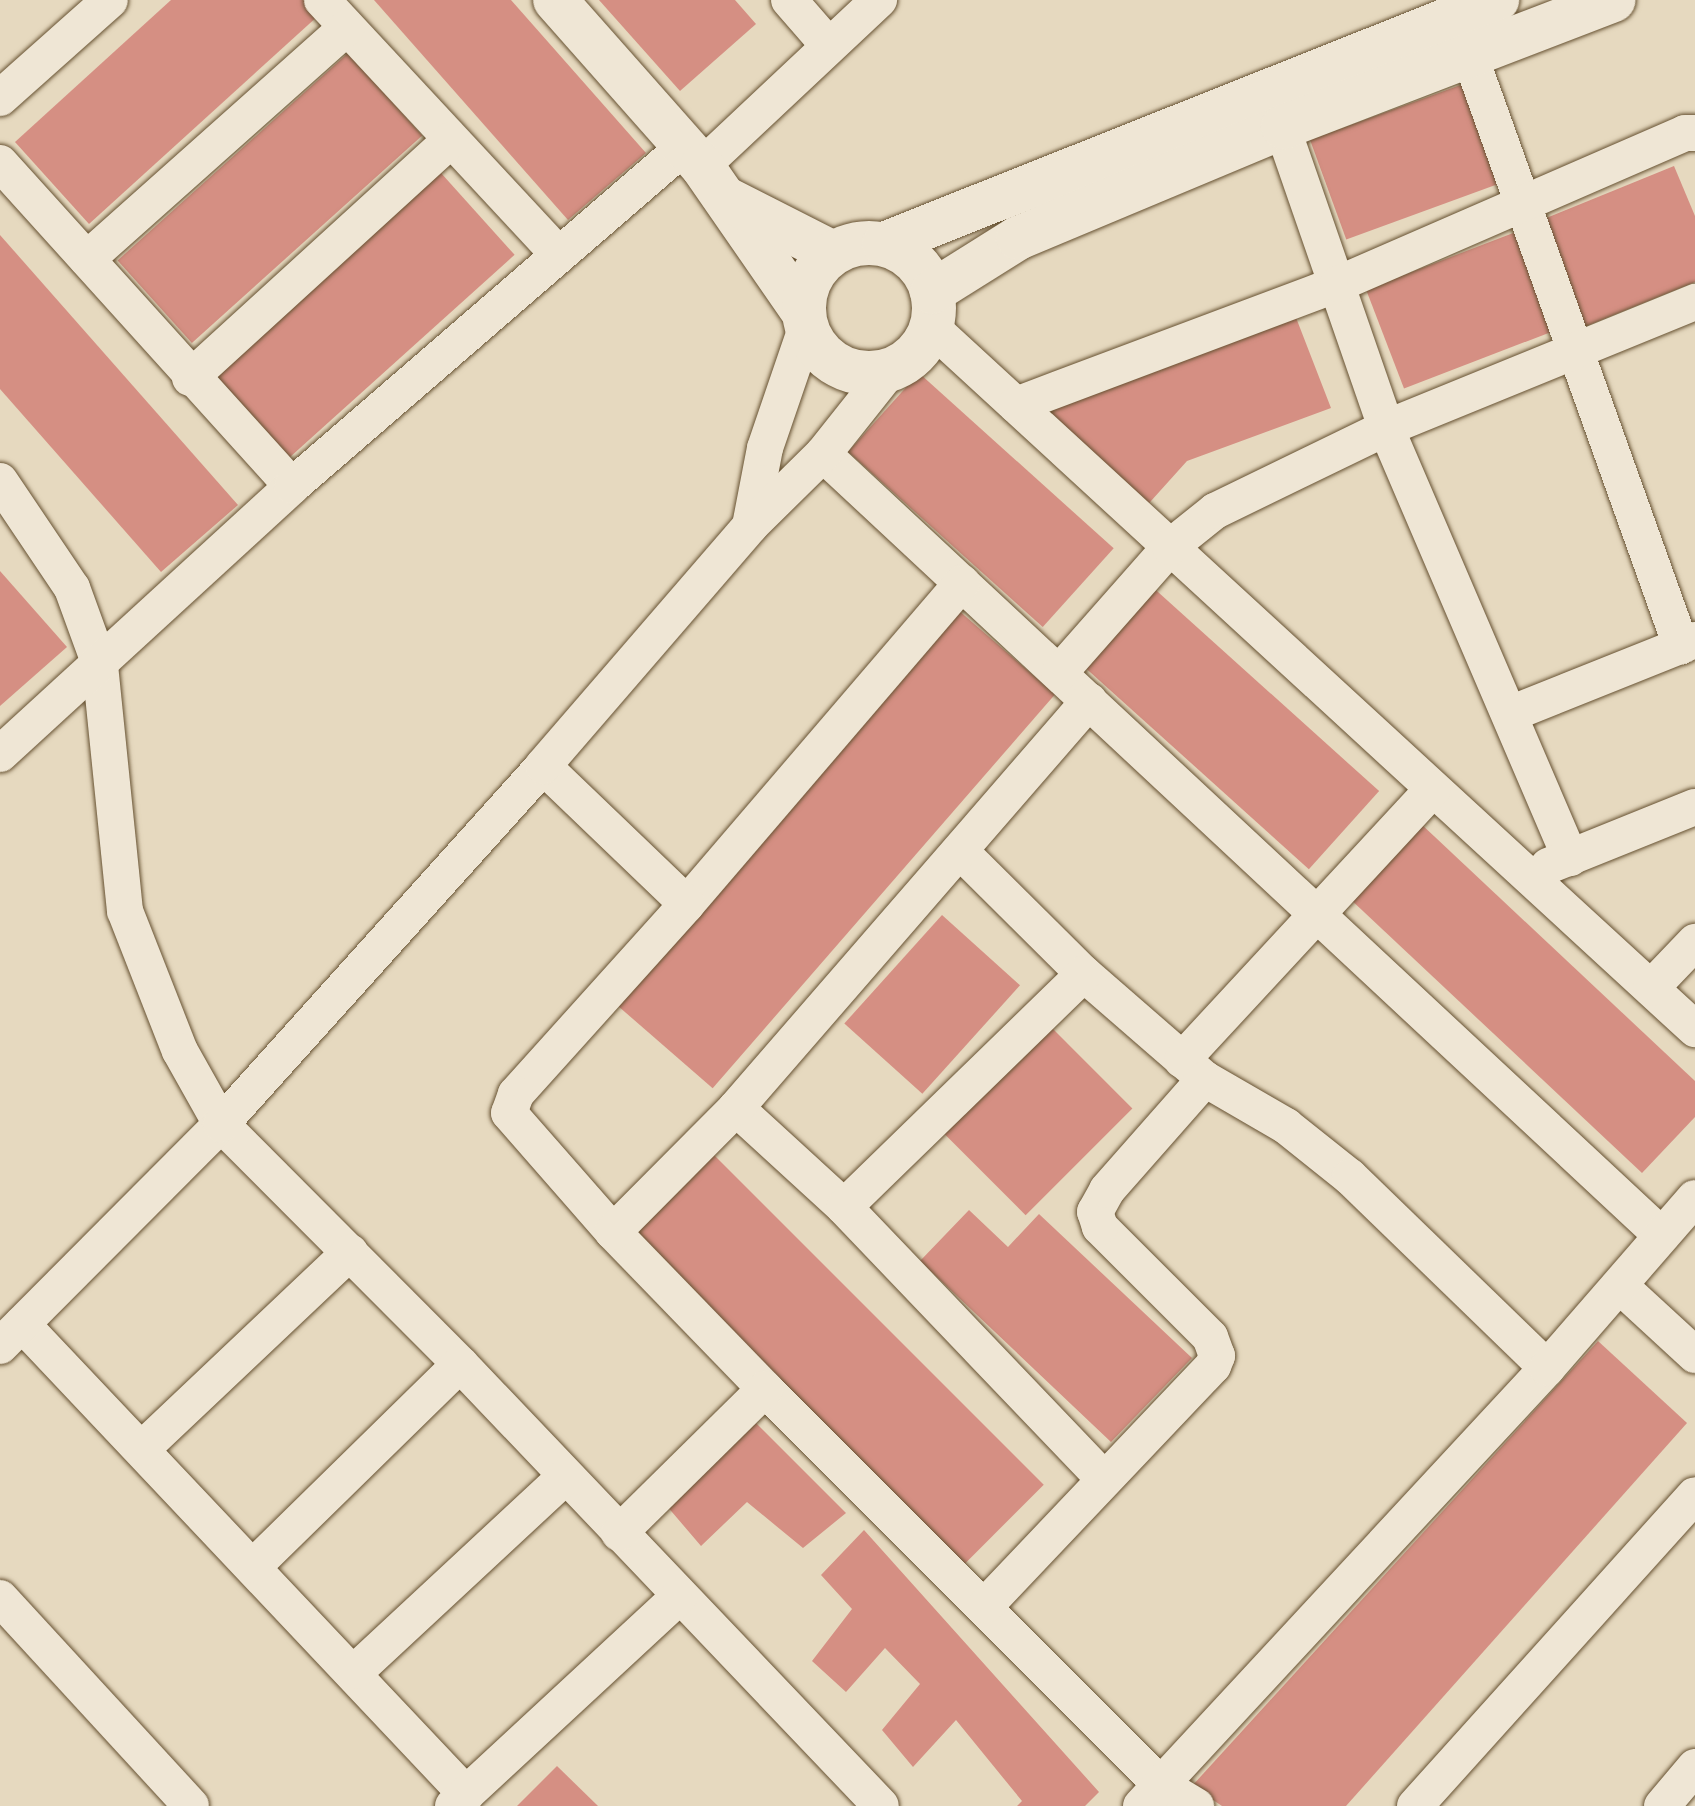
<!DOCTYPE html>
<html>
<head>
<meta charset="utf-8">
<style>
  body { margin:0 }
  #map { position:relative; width:1695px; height:1806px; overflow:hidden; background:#e6d9bf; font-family:Vollkorn,serif }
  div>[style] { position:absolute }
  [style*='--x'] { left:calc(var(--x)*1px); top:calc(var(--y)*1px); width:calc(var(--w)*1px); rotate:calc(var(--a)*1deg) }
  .building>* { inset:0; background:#d58f83; transform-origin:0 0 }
  .roads { filter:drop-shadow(0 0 2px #665131) drop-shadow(0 0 2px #665131) }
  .minor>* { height:36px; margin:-18px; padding:0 18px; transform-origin:18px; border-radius:18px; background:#efe6d5 }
  .tertiary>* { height:44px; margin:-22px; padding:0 22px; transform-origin:22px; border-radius:22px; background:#efe6d5 }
  .tertiary>.ring { margin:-22px; padding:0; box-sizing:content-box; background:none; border:44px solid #efe6d5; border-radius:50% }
  span { translate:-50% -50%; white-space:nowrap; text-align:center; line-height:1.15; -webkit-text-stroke:6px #efe6d5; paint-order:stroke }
</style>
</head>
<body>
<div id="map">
  <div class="building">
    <i style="clip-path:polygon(171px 0,305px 0,319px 15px,89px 224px,15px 142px)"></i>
    <i style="clip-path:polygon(374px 0,511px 0,646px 153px,568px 220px)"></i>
    <i style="clip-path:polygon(599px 0,735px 0,756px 24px,680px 91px)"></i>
    <i style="left:348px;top:53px;width:111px;height:310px;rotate:48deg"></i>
    <i style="left:1466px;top:83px;width:106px;height:166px;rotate:70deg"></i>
    <i style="clip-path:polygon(1674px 166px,1695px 216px,1695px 282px,1579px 329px,1534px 223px)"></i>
    <i style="left:441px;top:173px;width:110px;height:310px;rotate:48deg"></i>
    <i style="left:1521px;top:230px;width:106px;height:166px;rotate:69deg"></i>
    <i style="clip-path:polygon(0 235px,238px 505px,161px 572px,0 389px)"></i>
    <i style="clip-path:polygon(1295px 315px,1331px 408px,1187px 461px,1142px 511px,1038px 413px)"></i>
    <i style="left:919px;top:373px;width:262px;height:106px;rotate:42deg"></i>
    <i style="clip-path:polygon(0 571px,67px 647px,0 706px)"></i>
    <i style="left:1148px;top:583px;width:311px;height:105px;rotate:42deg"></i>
    <i style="left:957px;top:609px;width:130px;height:522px;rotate:41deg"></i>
    <i style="clip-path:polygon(1419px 822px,1695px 1081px,1695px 1117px,1642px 1173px,1348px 897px)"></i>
    <i style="left:942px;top:915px;width:105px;height:146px;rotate:42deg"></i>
    <i style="left:1044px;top:1020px;width:125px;height:151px;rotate:45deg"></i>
    <i style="left:710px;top:1151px;width:472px;height:119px;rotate:45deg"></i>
    <i style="clip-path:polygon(969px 1210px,1008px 1247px,1039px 1214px,1192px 1358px,1111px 1442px,920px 1261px)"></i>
    <i style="clip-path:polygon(1598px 1341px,1687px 1423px,1346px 1806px,1222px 1806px,1192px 1786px)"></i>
    <i style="clip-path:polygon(753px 1420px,846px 1513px,803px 1548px,747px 1502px,701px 1546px,666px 1505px)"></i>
    <i style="clip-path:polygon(864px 1530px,1099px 1792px,1085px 1806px,1017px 1806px,1022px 1801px,956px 1720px,913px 1767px,882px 1730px,920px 1684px,885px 1648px,846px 1692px,812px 1661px,852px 1609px,821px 1575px)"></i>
    <i style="clip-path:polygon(557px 1766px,598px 1806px,517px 1806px)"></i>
  </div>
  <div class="roads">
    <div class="minor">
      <i style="--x:322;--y:0;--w:348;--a:47.1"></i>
      <i style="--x:789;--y:0;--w:61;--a:49"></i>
      <i style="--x:1470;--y:56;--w:627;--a:70.32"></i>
      <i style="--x:0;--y:98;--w:147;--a:-41.7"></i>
      <i style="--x:1273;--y:101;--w:346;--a:70.9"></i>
      <i style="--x:1386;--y:428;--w:468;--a:66.8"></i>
      <i style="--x:0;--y:163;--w:435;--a:47.9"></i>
      <i style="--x:702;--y:166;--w:243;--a:-43.2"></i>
      <i style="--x:87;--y:259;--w:348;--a:-41.7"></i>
      <i style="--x:931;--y:327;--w:1038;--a:42.58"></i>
      <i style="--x:190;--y:378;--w:353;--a:-42.4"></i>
      <i style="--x:1016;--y:405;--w:344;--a:-20.6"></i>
      <i style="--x:1338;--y:284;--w:378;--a:-23.5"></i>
      <i style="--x:1685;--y:133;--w:10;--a:0"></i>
      <i style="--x:823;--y:454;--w:1146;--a:42.98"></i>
      <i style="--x:0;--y:481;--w:129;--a:56.1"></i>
      <i style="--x:72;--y:588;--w:82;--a:70"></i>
      <i style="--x:100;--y:665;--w:247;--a:84.2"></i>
      <i style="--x:125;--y:911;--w:150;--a:68.6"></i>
      <i style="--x:180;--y:1051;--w:84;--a:60.7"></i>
      <i style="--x:221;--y:1124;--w:339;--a:45.1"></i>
      <i style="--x:460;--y:1364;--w:610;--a:46.39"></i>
      <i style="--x:750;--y:526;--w:79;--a:-79.1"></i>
      <i style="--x:765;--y:448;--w:127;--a:-71.1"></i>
      <i style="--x:962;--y:583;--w:423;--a:130.6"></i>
      <i style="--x:687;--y:904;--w:256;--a:132"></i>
      <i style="--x:516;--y:1094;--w:20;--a:110"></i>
      <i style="--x:509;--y:1113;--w:158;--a:48.8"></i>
      <i style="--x:613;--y:1232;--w:219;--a:45.9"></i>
      <i style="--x:765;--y:1389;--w:560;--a:45"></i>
      <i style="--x:1161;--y:1785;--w:41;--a:31"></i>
      <i style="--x:1059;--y:673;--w:168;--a:-48.6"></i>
      <i style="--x:1170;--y:547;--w:58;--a:-38.7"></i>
      <i style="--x:1215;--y:511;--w:190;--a:-25.9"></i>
      <i style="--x:1386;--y:428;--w:334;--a:-22.2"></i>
      <i style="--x:1510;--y:714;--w:199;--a:-21.8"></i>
      <i style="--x:0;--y:754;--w:396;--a:-42.5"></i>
      <i style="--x:292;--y:486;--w:518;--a:-40.85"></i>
      <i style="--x:543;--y:766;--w:199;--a:43.8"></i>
      <i style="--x:960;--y:851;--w:175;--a:44.8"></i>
      <i style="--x:1084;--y:974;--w:160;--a:41"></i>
      <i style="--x:1205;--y:1079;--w:94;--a:30.1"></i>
      <i style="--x:1286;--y:1126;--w:82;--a:38.6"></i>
      <i style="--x:1350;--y:1177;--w:274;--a:44.1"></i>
      <i style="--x:1548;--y:866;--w:158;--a:-21.9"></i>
      <i style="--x:1651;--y:988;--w:64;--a:-46.3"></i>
      <i style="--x:1182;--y:1060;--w:369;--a:-47.2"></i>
      <i style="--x:736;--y:1108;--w:147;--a:42.5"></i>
      <i style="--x:844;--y:1207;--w:375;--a:46.3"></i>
      <i style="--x:844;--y:1207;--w:334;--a:-44.2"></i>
      <i style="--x:613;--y:1232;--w:175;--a:-45.2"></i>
      <i style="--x:736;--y:1108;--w:539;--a:-49.06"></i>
      <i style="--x:1620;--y:1286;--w:102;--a:42.6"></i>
      <i style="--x:22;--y:1324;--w:647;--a:46.63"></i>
      <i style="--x:0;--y:1346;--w:313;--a:-45.1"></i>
      <i style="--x:221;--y:1124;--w:482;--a:-48"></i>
      <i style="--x:543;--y:766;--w:317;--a:-49.2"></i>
      <i style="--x:750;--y:526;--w:103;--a:-44.6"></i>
      <i style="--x:823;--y:454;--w:106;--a:-51.5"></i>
      <i style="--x:143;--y:1448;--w:285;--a:-43.4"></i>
      <i style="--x:619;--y:1533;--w:205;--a:-44.6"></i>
      <i style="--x:255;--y:1565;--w:287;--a:-44.4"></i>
      <i style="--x:0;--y:1598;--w:282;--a:47.4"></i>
      <i style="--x:986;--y:1605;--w:330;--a:-46.5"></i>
      <i style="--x:1213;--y:1366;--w:11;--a:-68"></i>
      <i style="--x:1217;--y:1356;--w:20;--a:-110"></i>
      <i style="--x:1210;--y:1337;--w:156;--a:-135"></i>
      <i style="--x:1100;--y:1227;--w:16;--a:-108"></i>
      <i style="--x:1095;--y:1212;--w:25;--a:-61"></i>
      <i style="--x:1107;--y:1190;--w:148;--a:-48.6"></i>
      <i style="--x:356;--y:1671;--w:285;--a:-42.9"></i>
      <i style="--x:453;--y:1806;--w:309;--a:-42.8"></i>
      <i style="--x:1141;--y:1806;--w:597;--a:-47.17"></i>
      <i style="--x:1547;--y:1368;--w:225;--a:-49"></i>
      <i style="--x:1415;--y:1806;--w:418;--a:-48"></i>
      <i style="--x:1662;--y:1806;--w:51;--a:-49.8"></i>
    </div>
    <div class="tertiary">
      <i style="--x:555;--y:0;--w:222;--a:48.5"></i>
      <i style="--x:702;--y:166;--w:178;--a:55.3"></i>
      <i style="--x:729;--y:200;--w:117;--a:27"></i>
      <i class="ring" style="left:804px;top:243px;width:86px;height:86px"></i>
      <i style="--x:884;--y:244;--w:660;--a:-21.7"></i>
      <i style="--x:932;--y:292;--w:102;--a:-32.1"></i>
      <i style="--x:1018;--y:238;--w:287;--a:-22.7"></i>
      <i style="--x:1283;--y:127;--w:354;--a:-21"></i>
    </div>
  </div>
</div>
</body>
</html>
